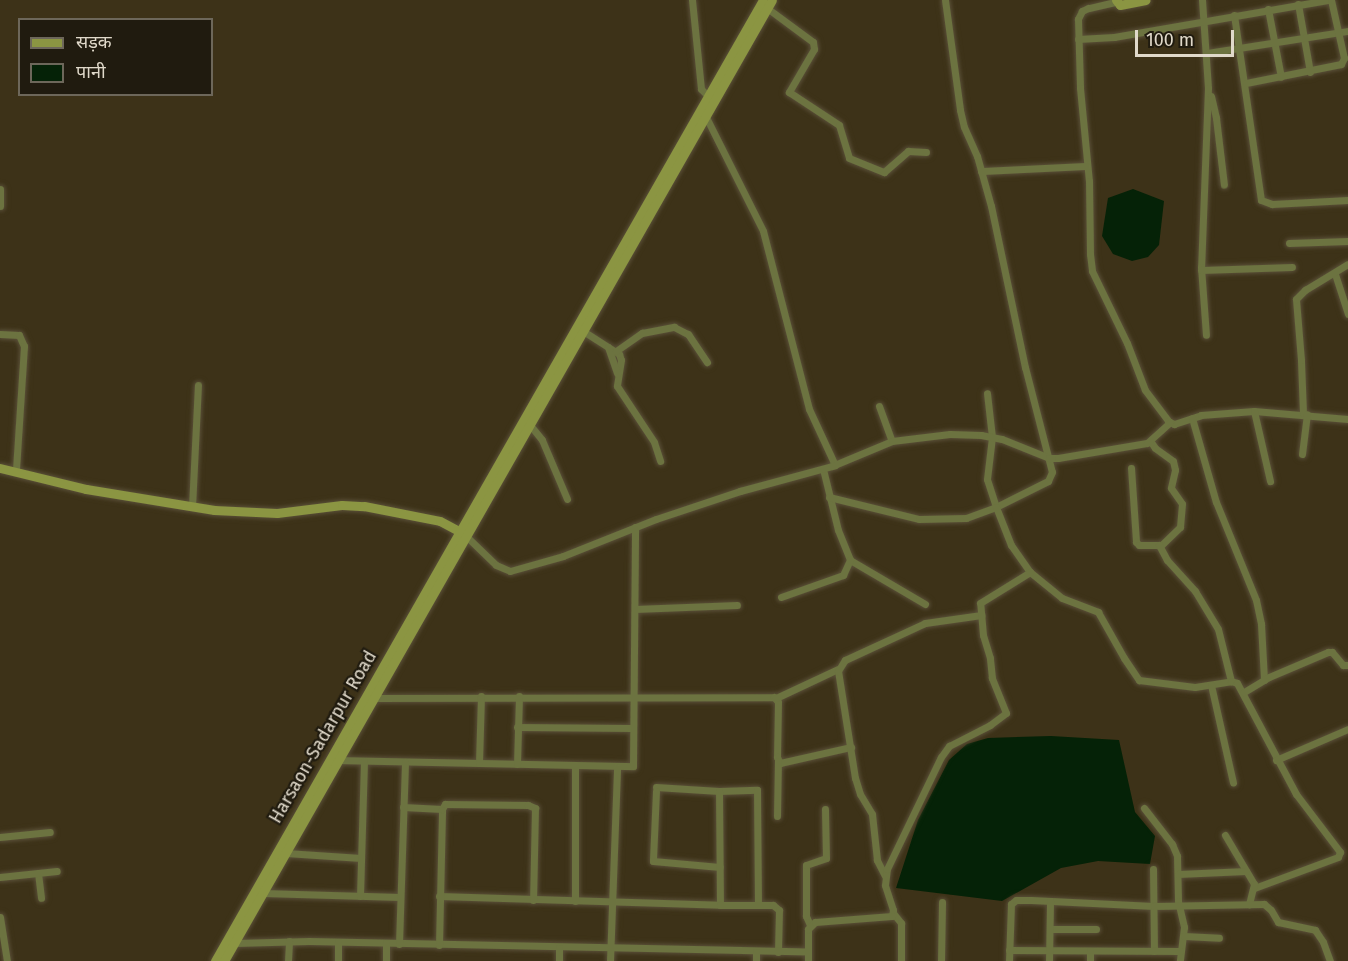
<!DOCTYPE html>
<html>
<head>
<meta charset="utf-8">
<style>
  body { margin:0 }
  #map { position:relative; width:1348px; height:961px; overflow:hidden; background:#3d3218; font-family:"Fira Sans","Noto Sans Devanagari",sans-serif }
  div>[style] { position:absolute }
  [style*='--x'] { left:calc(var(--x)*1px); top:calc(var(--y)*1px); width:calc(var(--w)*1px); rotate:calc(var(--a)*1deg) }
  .water>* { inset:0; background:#052207 }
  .roads { filter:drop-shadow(0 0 2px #5a5038) drop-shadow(0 0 2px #5a5038) }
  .street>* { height:7px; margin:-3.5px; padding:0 3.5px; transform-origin:3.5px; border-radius:3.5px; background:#6c7340 }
  .secondary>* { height:9px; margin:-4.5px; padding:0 4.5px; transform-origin:4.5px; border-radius:4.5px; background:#8b9542 }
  span { translate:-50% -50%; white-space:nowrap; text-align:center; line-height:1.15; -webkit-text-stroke:4.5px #201b0f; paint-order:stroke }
  .street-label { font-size:18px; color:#e0d9ca }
  .legend { position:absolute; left:18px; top:18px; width:195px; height:78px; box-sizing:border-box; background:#201b0f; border:2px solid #6d675a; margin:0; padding:8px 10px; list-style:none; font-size:18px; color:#e0d9ca }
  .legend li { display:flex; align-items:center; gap:12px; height:30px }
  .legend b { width:30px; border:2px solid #6d675a }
  .scale { position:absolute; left:1135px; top:30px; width:99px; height:27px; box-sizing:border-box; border:3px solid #e0d9ca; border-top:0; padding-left:8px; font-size:18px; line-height:21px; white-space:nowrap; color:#e0d9ca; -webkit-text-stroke:4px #201b0f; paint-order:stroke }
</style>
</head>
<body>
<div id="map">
  <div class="water">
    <i style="clip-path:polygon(1133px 189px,1164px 201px,1159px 245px,1148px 257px,1132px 261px,1113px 254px,1102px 236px,1108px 198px)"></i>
    <i style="clip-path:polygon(1051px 736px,1119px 740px,1135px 812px,1155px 836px,1150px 864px,1098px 861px,1061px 868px,1002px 901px,896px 888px,918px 820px,949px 760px,967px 744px,988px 738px)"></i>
  </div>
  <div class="roads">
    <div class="street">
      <i style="--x:692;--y:0;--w:89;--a:84.2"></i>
      <i style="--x:701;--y:89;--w:10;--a:45"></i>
      <i style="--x:945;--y:0;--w:111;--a:82.2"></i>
      <i style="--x:960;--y:110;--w:17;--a:77"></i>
      <i style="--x:964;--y:127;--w:32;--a:66"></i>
      <i style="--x:977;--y:156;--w:52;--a:74.4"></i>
      <i style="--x:991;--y:206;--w:165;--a:78.1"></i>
      <i style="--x:1025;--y:367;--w:108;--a:75.6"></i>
      <i style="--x:1052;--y:472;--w:10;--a:114"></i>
      <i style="--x:1048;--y:481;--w:58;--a:153.4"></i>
      <i style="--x:996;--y:507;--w:29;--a:-108"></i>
      <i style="--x:987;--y:479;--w:42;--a:-83.2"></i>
      <i style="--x:992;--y:437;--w:44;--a:-96.5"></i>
      <i style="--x:1202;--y:0;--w:88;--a:86.1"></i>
      <i style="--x:1208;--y:88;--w:179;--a:92.2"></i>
      <i style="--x:1201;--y:267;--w:68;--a:85.8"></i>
      <i style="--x:1115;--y:2;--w:28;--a:167"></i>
      <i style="--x:1088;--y:8;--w:7;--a:153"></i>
      <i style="--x:1082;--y:11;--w:9;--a:117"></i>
      <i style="--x:1078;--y:19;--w:69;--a:88.3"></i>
      <i style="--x:1080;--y:88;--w:93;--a:84.5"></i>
      <i style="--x:1089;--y:181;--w:73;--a:89.2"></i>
      <i style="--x:1090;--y:254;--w:17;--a:83"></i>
      <i style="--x:1092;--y:271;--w:80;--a:64.1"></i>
      <i style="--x:1127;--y:343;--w:50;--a:69"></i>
      <i style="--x:1145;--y:390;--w:39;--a:53"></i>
      <i style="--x:1168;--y:421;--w:7;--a:27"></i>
      <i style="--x:1174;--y:424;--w:28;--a:-18"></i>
      <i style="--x:1201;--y:415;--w:53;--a:-4.3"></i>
      <i style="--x:1254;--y:411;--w:94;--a:4.9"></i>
      <i style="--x:1298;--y:4;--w:69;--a:80"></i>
      <i style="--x:767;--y:8;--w:57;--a:36.5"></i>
      <i style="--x:813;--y:42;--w:7;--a:82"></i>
      <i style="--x:814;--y:49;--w:50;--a:120.2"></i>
      <i style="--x:789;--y:92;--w:60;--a:33.4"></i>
      <i style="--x:839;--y:125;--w:34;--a:73"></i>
      <i style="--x:849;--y:158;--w:38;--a:22"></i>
      <i style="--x:884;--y:172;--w:32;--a:-41"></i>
      <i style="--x:908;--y:151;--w:18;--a:3"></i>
      <i style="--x:1268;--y:9;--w:69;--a:79.2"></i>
      <i style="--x:1234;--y:15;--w:187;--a:81.7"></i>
      <i style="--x:1261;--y:200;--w:12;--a:20"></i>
      <i style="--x:1272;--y:204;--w:76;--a:-3"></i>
      <i style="--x:1078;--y:39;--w:36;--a:-3"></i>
      <i style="--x:1114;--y:37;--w:217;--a:-9.8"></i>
      <i style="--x:1207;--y:53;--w:143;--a:-8.9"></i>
      <i style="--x:1246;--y:83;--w:97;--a:-11.3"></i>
      <i style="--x:1341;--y:64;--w:7;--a:-63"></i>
      <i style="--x:1344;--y:58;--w:59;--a:-102.6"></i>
      <i style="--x:1211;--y:96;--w:23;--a:77"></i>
      <i style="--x:1216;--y:118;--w:67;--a:83.2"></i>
      <i style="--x:706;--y:117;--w:127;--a:63.4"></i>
      <i style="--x:763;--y:231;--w:184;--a:75.5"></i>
      <i style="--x:809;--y:409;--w:62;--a:65.1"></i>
      <i style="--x:981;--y:171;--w:106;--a:-2.7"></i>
      <i style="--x:0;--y:189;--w:17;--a:90"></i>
      <i style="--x:1289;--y:243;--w:59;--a:-1.9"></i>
      <i style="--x:1201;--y:270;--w:91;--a:-1.9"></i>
      <i style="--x:1335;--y:274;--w:42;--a:72"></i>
      <i style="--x:583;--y:331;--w:43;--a:32.6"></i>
      <i style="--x:619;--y:354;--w:6;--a:72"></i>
      <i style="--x:621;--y:360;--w:26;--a:99"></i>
      <i style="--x:617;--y:386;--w:67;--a:56.5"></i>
      <i style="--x:654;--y:442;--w:20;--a:72"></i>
      <i style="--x:0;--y:334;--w:19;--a:3"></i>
      <i style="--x:19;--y:335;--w:12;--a:66"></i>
      <i style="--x:24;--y:346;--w:125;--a:93.7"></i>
      <i style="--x:608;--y:347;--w:28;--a:71"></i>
      <i style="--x:616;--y:351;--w:32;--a:-35"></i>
      <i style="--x:642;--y:333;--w:33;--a:-11"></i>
      <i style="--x:674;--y:327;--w:16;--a:27"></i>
      <i style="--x:688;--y:334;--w:34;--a:56"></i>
      <i style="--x:879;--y:406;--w:37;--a:70"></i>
      <i style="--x:1254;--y:411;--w:72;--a:77.1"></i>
      <i style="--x:1303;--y:413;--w:53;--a:-92.2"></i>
      <i style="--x:1301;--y:360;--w:61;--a:-94.7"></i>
      <i style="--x:1296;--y:299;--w:13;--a:-45"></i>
      <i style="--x:1305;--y:290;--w:50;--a:-31.2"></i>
      <i style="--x:1192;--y:418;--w:87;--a:74.1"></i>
      <i style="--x:1216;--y:502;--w:106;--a:67.8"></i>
      <i style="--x:1256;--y:600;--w:25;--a:78"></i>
      <i style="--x:1261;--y:624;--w:56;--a:86.9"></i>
      <i style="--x:530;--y:425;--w:19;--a:51"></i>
      <i style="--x:542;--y:440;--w:64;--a:67"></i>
      <i style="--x:1151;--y:442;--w:7;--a:56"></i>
      <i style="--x:1155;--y:448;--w:22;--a:36"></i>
      <i style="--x:1173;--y:461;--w:9;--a:77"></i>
      <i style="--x:1175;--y:470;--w:18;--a:103"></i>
      <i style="--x:1171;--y:488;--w:19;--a:55"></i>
      <i style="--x:1182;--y:504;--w:23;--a:95"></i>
      <i style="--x:1180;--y:527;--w:28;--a:136"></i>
      <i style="--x:1302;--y:454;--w:40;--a:-82.9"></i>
      <i style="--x:1131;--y:468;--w:74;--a:86.1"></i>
      <i style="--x:1136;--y:542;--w:4;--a:45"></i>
      <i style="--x:1139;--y:545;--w:20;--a:0"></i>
      <i style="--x:1159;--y:545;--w:17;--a:62"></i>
      <i style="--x:1167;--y:560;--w:42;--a:47.9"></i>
      <i style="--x:1195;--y:591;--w:44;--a:58.8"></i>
      <i style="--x:1218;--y:629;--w:54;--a:76"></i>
      <i style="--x:823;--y:469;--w:63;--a:76.2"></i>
      <i style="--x:838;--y:530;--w:32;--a:68"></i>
      <i style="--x:850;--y:560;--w:87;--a:30.4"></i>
      <i style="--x:829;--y:497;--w:93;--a:13.7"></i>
      <i style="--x:919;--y:519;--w:47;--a:-1.2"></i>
      <i style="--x:966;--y:518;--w:32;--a:-20"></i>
      <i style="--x:996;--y:507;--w:41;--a:68.5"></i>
      <i style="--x:1011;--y:545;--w:33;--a:55"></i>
      <i style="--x:1030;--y:572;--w:41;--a:39.1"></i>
      <i style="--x:1062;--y:598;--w:39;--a:21"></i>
      <i style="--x:1098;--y:612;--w:53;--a:60.5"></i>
      <i style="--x:1124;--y:658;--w:27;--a:56"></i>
      <i style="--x:1139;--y:680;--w:56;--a:7.1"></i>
      <i style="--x:1195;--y:687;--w:36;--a:-9"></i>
      <i style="--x:1231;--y:681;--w:6;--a:18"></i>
      <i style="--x:1237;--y:683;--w:126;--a:62"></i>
      <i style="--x:1296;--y:794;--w:73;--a:52.8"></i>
      <i style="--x:1340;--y:852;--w:5;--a:112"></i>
      <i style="--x:1338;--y:857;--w:90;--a:159.7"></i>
      <i style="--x:192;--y:507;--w:122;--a:-87.2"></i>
      <i style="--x:467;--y:537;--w:40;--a:44"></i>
      <i style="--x:496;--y:565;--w:15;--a:23"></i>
      <i style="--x:510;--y:571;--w:55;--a:-15.8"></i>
      <i style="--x:563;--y:556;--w:100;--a:-21.7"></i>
      <i style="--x:656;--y:519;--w:89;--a:-18.4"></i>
      <i style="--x:740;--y:491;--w:95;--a:-15.2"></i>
      <i style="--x:832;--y:466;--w:65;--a:-22.6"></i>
      <i style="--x:892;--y:441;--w:58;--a:-6.9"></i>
      <i style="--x:950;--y:434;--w:31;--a:2"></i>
      <i style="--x:981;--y:435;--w:21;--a:11"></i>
      <i style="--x:1002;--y:439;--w:51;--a:22"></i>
      <i style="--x:1049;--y:458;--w:9;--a:0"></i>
      <i style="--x:1058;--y:458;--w:90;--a:-9.6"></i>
      <i style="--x:1147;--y:443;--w:31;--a:-42"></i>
      <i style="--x:781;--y:597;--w:66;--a:-19.5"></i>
      <i style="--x:843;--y:575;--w:17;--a:-65"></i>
      <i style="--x:635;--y:609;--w:102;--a:-2.2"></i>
      <i style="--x:1211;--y:685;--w:100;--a:77.3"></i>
      <i style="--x:1244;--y:692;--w:29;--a:-31"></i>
      <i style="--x:1269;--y:677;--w:64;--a:-23"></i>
      <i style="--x:1328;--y:652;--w:4;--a:0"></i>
      <i style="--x:1332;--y:652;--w:17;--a:50"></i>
      <i style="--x:1343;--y:665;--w:5;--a:0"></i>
      <i style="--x:373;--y:698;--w:401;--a:-0.1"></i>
      <i style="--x:774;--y:697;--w:6;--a:51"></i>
      <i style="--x:778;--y:702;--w:55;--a:91"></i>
      <i style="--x:777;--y:757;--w:7;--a:63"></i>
      <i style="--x:780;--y:763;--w:73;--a:-12.7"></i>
      <i style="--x:776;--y:698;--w:68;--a:-25.1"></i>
      <i style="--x:517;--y:727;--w:115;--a:0.5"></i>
      <i style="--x:339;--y:760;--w:294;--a:1.2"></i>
      <i style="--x:633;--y:766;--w:239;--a:-89.5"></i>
      <i style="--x:1276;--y:760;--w:78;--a:-23.3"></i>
      <i style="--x:479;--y:763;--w:67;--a:-88.3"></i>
      <i style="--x:517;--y:764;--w:68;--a:-88.3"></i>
      <i style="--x:656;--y:787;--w:63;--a:3.6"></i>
      <i style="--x:719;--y:791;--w:38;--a:-2"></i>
      <i style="--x:757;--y:790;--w:115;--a:89.5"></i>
      <i style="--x:656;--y:791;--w:70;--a:92.5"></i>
      <i style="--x:653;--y:861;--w:67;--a:5.1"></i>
      <i style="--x:719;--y:791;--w:114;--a:89.5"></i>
      <i style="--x:403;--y:807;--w:39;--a:3"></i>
      <i style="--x:1144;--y:808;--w:46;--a:52.1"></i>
      <i style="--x:1172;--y:844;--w:13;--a:67"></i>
      <i style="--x:1177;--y:856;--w:45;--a:88.7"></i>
      <i style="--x:1178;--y:901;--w:27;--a:77"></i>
      <i style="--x:1184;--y:927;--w:34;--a:97"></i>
      <i style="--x:777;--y:816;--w:55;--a:-89"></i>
      <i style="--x:1225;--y:835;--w:57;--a:59.4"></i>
      <i style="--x:1254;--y:884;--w:21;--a:104"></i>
      <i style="--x:0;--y:837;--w:50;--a:-5.7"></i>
      <i style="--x:286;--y:853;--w:75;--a:3.8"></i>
      <i style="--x:1153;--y:869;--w:82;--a:89.3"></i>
      <i style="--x:38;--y:873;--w:25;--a:83"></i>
      <i style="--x:1178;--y:874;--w:68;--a:-2.5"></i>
      <i style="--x:885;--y:876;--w:18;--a:-117"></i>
      <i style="--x:877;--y:860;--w:46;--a:-96.2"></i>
      <i style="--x:872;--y:814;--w:23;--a:-121"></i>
      <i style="--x:860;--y:794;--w:17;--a:-107"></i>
      <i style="--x:855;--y:778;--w:108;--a:-99"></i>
      <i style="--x:838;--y:671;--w:13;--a:-58"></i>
      <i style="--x:845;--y:660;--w:88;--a:-24.8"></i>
      <i style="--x:925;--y:623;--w:57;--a:-8.1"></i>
      <i style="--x:0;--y:877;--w:57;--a:-6"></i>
      <i style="--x:263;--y:893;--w:137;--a:1.7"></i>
      <i style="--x:360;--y:896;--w:135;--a:-88.3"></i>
      <i style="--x:439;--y:896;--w:281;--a:1.8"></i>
      <i style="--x:720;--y:905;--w:53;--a:0"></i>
      <i style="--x:773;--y:905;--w:8;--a:40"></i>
      <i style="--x:779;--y:910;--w:42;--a:91.4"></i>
      <i style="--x:575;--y:901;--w:135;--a:-90"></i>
      <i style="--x:893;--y:913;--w:13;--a:51"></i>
      <i style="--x:901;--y:923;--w:38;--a:90"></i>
      <i style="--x:0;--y:917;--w:45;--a:81"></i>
      <i style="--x:810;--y:925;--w:10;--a:-114"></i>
      <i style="--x:806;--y:916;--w:51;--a:-90"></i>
      <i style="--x:806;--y:865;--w:21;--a:-19"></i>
      <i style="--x:826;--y:858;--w:49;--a:-91.2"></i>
      <i style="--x:1050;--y:929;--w:46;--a:0"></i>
      <i style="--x:1184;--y:936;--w:35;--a:3"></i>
      <i style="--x:235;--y:943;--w:74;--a:-1.5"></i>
      <i style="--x:309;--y:941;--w:498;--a:1.2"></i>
      <i style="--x:399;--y:944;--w:182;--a:-88.1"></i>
      <i style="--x:439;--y:945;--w:136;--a:-88.7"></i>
      <i style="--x:442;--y:809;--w:6;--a:-59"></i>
      <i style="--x:445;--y:804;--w:83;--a:0.7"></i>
      <i style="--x:528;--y:805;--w:8;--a:23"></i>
      <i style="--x:535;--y:808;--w:92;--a:91.2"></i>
      <i style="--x:1009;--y:950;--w:171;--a:0.3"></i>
      <i style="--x:288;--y:961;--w:20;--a:-87"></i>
      <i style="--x:338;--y:961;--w:19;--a:-90"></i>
      <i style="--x:386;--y:961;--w:18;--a:-90"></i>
      <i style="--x:559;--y:961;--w:13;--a:-90"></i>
      <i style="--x:610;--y:961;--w:194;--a:-87.9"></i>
      <i style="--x:756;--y:961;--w:9;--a:-90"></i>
      <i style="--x:808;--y:961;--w:32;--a:-90"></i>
      <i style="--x:808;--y:929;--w:10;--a:-45"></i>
      <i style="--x:815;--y:922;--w:77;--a:-4.5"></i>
      <i style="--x:892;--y:916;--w:6;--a:-81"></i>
      <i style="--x:893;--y:910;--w:26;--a:-108"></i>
      <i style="--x:885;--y:885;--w:16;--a:-83"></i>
      <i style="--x:887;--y:869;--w:124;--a:-64.3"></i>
      <i style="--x:941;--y:757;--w:14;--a:-54"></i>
      <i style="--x:949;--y:746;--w:46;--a:-27.1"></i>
      <i style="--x:990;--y:725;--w:20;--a:-37"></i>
      <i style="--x:1006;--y:713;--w:38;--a:-112"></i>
      <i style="--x:992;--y:678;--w:20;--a:-96"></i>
      <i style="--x:990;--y:658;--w:24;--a:-107"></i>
      <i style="--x:983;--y:635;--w:32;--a:-95"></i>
      <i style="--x:980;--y:603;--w:59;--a:-31.8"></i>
      <i style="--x:941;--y:961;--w:59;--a:-89"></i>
      <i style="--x:1009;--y:961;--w:57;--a:-88"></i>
      <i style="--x:1011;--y:904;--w:6;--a:-39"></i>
      <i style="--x:1016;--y:900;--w:15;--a:0"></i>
      <i style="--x:1031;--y:900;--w:123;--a:2.8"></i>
      <i style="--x:1154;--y:906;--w:110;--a:-1"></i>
      <i style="--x:1264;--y:904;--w:9;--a:41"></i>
      <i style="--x:1271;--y:910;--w:14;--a:60"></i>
      <i style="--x:1278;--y:922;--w:38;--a:12"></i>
      <i style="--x:1315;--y:930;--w:14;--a:56"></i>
      <i style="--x:1323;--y:942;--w:20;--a:70"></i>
      <i style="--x:1049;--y:961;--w:60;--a:-89"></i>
      <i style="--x:1090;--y:961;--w:10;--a:-90"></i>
    </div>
    <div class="secondary">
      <i style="--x:1116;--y:0;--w:6;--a:51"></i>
      <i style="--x:1120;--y:5;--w:26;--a:-11"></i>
      <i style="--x:0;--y:468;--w:89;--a:13.7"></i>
      <i style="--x:86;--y:489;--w:130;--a:9.3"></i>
      <i style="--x:214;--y:510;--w:63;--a:2.7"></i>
      <i style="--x:277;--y:513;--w:65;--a:-7"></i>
      <i style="--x:342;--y:505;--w:22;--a:3"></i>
      <i style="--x:364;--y:506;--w:77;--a:11.2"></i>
      <i style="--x:440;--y:521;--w:26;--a:28"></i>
      <i style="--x:215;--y:961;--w:1106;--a:-60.31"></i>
      <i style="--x:224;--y:961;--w:1106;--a:-60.31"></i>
    </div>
  </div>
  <div class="street-label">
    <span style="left:323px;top:737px;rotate:-60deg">Harsaon-Sadarpur Road</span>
  </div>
  <ul class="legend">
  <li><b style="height:8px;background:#8b9542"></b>सड़क</li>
  <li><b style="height:16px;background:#052207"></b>पानी</li>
  </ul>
  <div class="scale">100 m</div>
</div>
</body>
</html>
